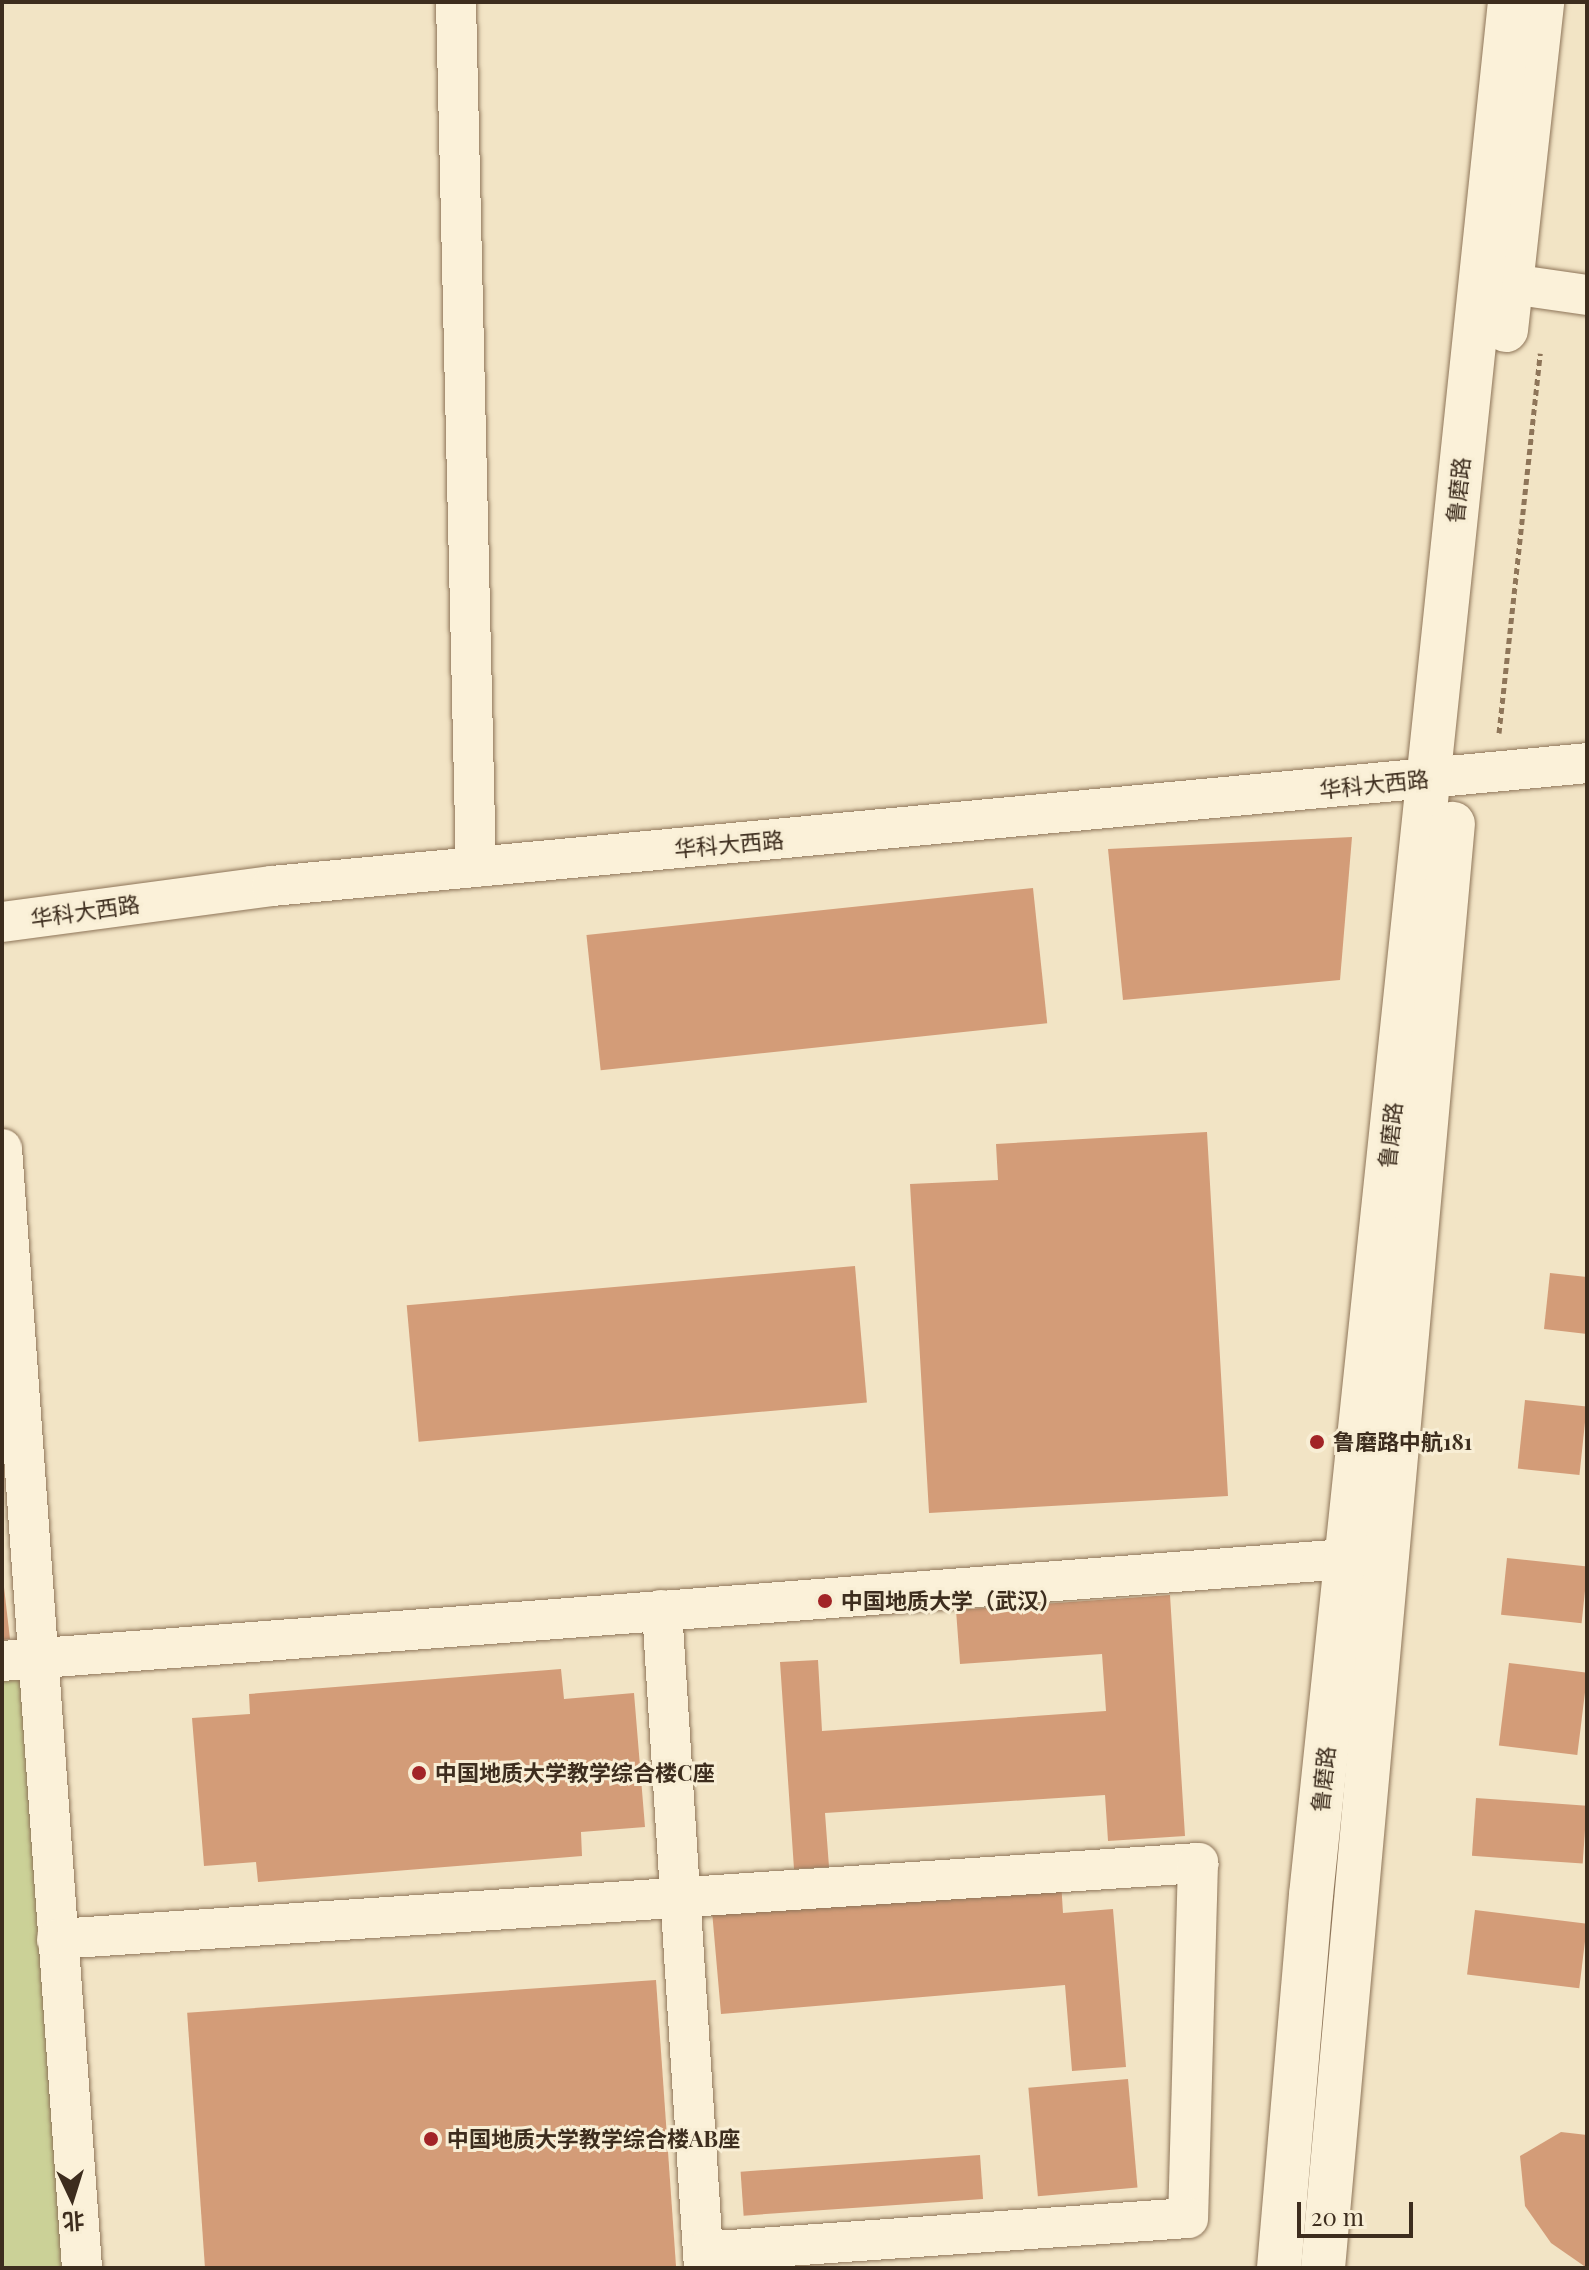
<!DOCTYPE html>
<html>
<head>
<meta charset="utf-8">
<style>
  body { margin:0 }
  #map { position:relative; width:1589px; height:2270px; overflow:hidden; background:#f2e4c5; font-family:"Playfair Display","Noto Sans SC",serif }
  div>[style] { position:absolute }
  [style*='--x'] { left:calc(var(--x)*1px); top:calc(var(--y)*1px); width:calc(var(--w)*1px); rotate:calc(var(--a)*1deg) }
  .green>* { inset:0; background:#cbd197 }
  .building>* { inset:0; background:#d39c78; transform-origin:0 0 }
  .path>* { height:5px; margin-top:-2.5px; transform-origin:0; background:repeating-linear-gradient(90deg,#8e7559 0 6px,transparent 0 10px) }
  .roads { filter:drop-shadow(0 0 2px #8e7559) drop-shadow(0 0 2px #8e7559) }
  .minor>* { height:40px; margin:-20px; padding:0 20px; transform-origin:20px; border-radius:20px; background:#fbf1d9 }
  .secondary>* { height:44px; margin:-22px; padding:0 22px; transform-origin:22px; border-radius:22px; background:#fbf1d9 }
  .dots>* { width:22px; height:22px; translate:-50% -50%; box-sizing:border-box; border:4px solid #f8eed5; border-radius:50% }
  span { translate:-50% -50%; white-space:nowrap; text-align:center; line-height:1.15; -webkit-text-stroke:6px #f8eed5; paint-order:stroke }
  .street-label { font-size:22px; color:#3d2d1e }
  .poi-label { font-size:22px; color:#3d2d1e; font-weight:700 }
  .left { translate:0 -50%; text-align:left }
  .frame { position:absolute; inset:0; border:4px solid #3d2d1e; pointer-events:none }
  .north { position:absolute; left:32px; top:2158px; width:80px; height:80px; -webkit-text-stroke:6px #f8eed5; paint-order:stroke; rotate:176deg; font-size:22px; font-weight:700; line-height:32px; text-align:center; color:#3d2d1e }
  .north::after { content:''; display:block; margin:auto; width:28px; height:36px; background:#3d2d1e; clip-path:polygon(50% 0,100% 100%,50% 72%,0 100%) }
  .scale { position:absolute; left:1297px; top:2202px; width:116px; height:36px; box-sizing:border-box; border:4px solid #3d2d1e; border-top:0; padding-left:10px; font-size:24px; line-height:28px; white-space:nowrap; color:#3d2d1e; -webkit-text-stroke:6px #f8eed5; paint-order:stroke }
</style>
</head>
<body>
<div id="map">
  <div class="green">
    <i style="clip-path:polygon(41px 1658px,84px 2268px,2px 2268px,2px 1661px)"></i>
  </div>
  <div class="building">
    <i style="clip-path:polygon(1352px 837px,1340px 980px,1123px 1000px,1108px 849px)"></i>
    <i style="left:1033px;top:888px;width:136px;height:449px;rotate:84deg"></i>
    <i style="clip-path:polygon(1207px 1132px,1228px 1496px,929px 1513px,910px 1184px,998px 1180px,996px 1144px)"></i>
    <i style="left:855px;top:1266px;width:137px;height:450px;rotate:85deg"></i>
    <i style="clip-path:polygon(1550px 1273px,1587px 1277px,1587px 1334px,1544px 1329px)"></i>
    <i style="left:1525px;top:1400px;width:62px;height:69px;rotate:6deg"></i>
    <i style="left:1507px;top:1558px;width:81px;height:57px;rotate:6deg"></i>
    <i style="clip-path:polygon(2px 1570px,10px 1639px,2px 1640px)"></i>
    <i style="clip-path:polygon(1170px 1595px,1185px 1836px,1108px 1841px,1105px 1795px,825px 1813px,829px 1867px,794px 1869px,780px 1662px,818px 1660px,822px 1731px,1106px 1711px,1102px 1654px,960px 1664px,956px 1610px)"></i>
    <i style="left:1509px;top:1663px;width:79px;height:83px;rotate:7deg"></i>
    <i style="clip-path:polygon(561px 1669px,564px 1699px,634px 1693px,645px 1827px,581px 1832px,582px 1856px,258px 1882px,256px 1862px,204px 1866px,192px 1718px,250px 1714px,249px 1694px)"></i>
    <i style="left:1476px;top:1798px;width:111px;height:58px;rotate:4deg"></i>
    <i style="clip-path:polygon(1061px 1881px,1063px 1913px,1113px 1909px,1126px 2067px,1072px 2071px,1065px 1985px,721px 2014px,712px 1911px)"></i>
    <i style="left:1475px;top:1910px;width:113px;height:65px;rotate:7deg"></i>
    <i style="left:656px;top:1980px;width:289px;height:470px;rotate:86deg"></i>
    <i style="left:1128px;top:2079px;width:109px;height:100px;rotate:85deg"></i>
    <i style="clip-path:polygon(1561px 2132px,1587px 2135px,1587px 2268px,1551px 2243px,1525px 2206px,1520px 2156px)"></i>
    <i style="left:980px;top:2155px;width:44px;height:240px;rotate:86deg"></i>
  </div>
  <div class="path">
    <i style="--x:1499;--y:733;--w:382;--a:-83.8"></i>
  </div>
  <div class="roads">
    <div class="minor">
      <i style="--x:456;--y:2;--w:865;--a:88.68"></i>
      <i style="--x:1511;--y:284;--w:77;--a:8.2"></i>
      <i style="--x:2;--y:922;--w:272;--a:-7.6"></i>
      <i style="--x:272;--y:886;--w:1321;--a:-5.34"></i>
      <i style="--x:2;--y:1149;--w:1122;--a:85.91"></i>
      <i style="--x:662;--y:1610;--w:659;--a:86.35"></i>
      <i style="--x:2;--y:1661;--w:1348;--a:-4.34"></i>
      <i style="--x:57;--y:1939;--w:1144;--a:-3.81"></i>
      <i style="--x:1198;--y:1863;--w:355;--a:91.6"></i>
      <i style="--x:1188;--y:2218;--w:486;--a:176"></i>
    </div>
    <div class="secondary">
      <i style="--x:1506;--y:330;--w:330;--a:-83.7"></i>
      <i style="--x:1279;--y:2268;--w:374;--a:-85.1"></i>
      <i style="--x:1311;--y:1895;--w:1903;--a:-84"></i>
      <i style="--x:1323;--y:2268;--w:1450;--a:-84.86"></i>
    </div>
  </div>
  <div class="dots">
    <i style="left:1317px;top:1442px;background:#a22427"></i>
    <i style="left:825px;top:1601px;background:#a22427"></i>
    <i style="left:419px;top:1773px;background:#a22427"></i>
    <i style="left:431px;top:2139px;background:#a22427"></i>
  </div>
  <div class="street-label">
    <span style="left:1458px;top:490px;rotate:-84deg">鲁磨路</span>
    <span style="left:1374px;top:784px;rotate:-6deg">华科大西路</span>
    <span style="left:729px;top:844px;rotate:-5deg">华科大西路</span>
    <span style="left:85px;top:911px;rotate:-8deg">华科大西路</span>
    <span style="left:1390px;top:1135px;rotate:-84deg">鲁磨路</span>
    <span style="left:1323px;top:1779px;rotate:-84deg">鲁磨路</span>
  </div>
  <div class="poi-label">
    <span class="left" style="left:1333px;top:1442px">鲁磨路中航181</span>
    <span class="left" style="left:841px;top:1601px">中国地质大学（武汉）</span>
    <span class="left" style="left:435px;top:1773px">中国地质大学教学综合楼C座</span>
    <span class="left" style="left:447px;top:2139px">中国地质大学教学综合楼AB座</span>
  </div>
  <div class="frame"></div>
  <div class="north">北</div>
  <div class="scale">20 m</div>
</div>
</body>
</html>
